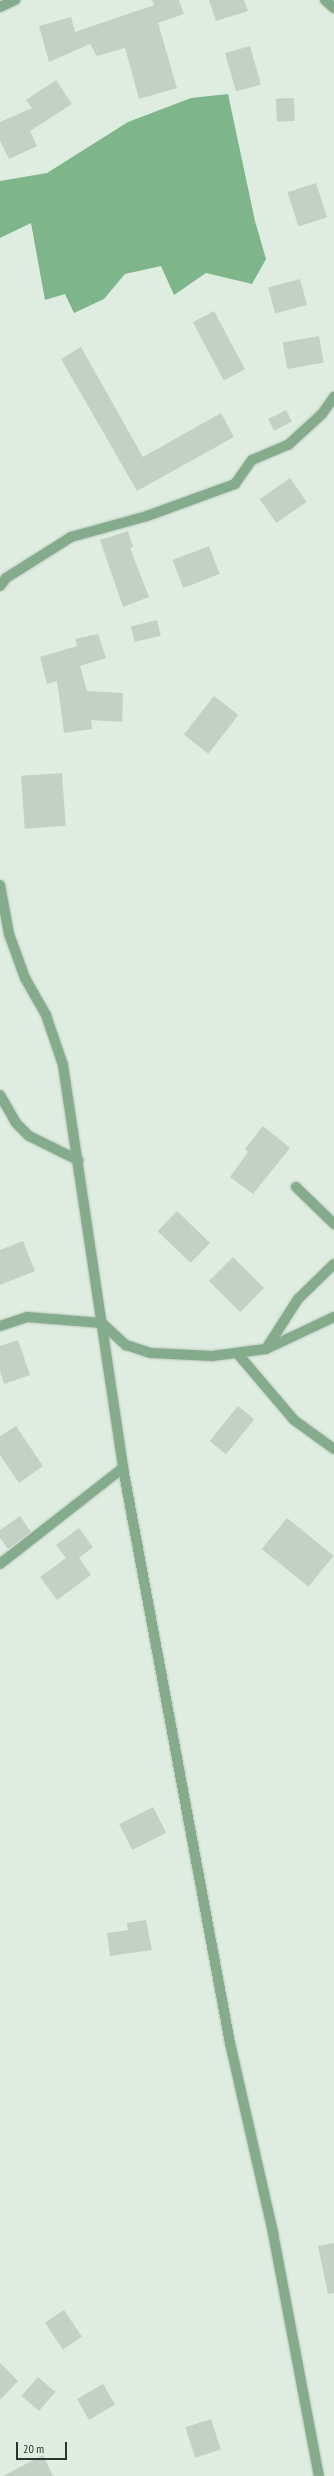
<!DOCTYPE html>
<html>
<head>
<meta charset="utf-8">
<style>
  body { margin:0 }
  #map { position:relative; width:334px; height:2476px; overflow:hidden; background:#dfede1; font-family:"PT Sans Narrow",sans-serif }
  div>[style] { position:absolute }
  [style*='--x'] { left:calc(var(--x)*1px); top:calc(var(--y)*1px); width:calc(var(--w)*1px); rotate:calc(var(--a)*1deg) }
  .forest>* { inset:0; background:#7fb58b }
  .building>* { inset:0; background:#c3d0c5; transform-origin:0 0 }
  .roads { filter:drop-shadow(0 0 1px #bbc8bd) drop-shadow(0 0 1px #bbc8bd) }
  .minor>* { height:10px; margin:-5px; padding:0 5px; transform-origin:5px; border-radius:5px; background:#84ac8c }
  span { translate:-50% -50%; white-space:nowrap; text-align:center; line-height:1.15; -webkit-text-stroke:3px #dfede1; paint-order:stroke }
  .scale { position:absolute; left:16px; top:2442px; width:51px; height:18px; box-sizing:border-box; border:2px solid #2c322d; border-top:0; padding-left:5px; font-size:12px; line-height:14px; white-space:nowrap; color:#2c322d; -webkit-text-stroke:3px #dfede1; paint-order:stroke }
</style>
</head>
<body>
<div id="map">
  <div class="forest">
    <i style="clip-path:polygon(228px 94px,255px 221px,266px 259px,252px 284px,206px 273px,174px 295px,161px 266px,125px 274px,104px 299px,74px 313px,65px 294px,45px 300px,31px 223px,0 238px,0 181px,47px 173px,128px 122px,191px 98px)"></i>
  </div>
  <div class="building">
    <i style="clip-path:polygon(152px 0,179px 0,184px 14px,158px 23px,177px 88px,139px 99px,125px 48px,97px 56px,90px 44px,49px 62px,39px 26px,71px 17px,75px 32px,154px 5px)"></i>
    <i style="clip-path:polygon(209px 0,244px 0,248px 11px,216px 21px)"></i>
    <i style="left:250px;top:46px;width:40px;height:26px;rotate:74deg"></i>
    <i style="clip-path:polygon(56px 80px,72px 104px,30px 131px,37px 146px,9px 159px,0 141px,0 122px,32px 108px,26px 100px)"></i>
    <i style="left:294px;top:98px;width:23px;height:18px;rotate:88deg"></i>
    <i style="left:316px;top:183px;width:36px;height:30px;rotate:72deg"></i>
    <i style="left:300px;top:279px;width:27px;height:33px;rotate:75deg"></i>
    <i style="left:214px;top:311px;width:66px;height:24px;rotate:62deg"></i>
    <i style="left:319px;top:336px;width:27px;height:37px;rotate:80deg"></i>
    <i style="clip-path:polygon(81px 347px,143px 457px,221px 413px,234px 437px,137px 491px,61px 359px)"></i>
    <i style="left:286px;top:410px;width:13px;height:20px;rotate:63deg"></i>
    <i style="left:290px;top:478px;width:29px;height:37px;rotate:55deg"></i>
    <i style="clip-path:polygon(128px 531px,133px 547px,130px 548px,149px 597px,123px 607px,100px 540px)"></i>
    <i style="left:209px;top:546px;width:30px;height:39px;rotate:69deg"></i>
    <i style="left:157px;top:620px;width:16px;height:27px;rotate:76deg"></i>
    <i style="clip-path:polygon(98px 634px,106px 658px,80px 666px,87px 691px,123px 693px,122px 722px,91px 720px,92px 729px,64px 733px,57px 681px,47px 684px,40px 657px,77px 646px,75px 639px)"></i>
    <i style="left:214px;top:696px;width:31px;height:49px;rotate:38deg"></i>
    <i style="left:62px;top:773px;width:53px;height:41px;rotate:86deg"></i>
    <i style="clip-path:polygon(263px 1126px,290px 1148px,253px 1194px,230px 1177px,248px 1152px,245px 1149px)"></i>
    <i style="left:177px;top:1211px;width:46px;height:28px;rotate:44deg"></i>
    <i style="clip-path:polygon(23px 1241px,35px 1271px,0 1285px,0 1250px)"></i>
    <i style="left:233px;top:1257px;width:44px;height:34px;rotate:45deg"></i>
    <i style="clip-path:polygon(18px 1340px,30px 1375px,4px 1384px,0 1370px,0 1346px)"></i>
    <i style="left:238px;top:1406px;width:21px;height:45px;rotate:39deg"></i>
    <i style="clip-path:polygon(16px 1426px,43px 1466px,19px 1483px,0 1455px,0 1436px)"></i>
    <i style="clip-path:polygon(20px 1516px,31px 1532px,8px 1549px,0 1538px,0 1530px)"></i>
    <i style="left:287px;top:1518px;width:60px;height:40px;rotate:39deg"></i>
    <i style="clip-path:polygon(79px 1528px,93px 1547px,79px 1558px,91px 1575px,57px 1600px,40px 1577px,66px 1558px,56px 1545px)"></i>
    <i style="left:153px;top:1807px;width:29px;height:38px;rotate:63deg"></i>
    <i style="clip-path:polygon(146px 1920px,152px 1950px,110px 1956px,107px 1933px,128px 1930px,127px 1923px)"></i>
    <i style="clip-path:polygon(334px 2243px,334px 2293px,328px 2294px,318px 2246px)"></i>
    <i style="left:64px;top:2310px;width:32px;height:23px;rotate:56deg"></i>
    <i style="clip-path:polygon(0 2363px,18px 2381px,0 2400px)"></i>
    <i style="left:38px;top:2377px;width:23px;height:25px;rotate:41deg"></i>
    <i style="left:103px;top:2384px;width:24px;height:30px;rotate:60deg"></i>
    <i style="left:211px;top:2419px;width:32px;height:27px;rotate:72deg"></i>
    <i style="clip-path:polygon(43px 2455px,53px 2476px,3px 2476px)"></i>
  </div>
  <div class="roads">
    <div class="minor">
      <i style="--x:325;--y:0;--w:12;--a:42"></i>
      <i style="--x:0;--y:7;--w:17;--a:-25"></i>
      <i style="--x:0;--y:586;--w:10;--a:-53"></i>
      <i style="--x:6;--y:578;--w:77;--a:-32.2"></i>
      <i style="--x:71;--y:537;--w:79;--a:-15.4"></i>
      <i style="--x:147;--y:516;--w:94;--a:-20"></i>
      <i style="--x:235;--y:484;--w:29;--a:-55"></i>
      <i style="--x:252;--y:460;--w:39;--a:-23"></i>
      <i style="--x:288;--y:445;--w:46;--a:-42.4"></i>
      <i style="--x:322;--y:414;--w:21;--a:-55"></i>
      <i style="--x:0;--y:885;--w:50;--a:79.6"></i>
      <i style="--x:9;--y:934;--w:47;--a:70"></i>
      <i style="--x:25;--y:978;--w:43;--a:60.4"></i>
      <i style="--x:46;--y:1015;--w:53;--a:71.2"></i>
      <i style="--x:63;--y:1065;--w:407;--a:81.5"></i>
      <i style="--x:123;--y:1468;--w:585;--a:79.46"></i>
      <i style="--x:230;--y:2043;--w:195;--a:77.2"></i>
      <i style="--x:273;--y:2233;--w:247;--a:79.3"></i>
      <i style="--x:0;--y:1095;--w:32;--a:60"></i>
      <i style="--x:16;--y:1123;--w:18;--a:45"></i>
      <i style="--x:29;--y:1136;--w:55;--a:26.1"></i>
      <i style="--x:296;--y:1187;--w:53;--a:44.2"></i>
      <i style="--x:0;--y:1326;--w:28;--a:-18"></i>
      <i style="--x:27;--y:1317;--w:75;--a:4.6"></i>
      <i style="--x:102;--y:1323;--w:33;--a:43"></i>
      <i style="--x:126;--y:1345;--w:26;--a:18"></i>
      <i style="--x:151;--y:1353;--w:61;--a:2.8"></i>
      <i style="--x:212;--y:1356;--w:54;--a:-7.4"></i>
      <i style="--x:266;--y:1349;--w:75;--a:-25.2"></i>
      <i style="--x:266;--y:1349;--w:59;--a:-57.4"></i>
      <i style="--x:298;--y:1299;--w:50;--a:-44.2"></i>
      <i style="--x:237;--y:1353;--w:88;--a:49.6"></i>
      <i style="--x:294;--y:1420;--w:49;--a:35.9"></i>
      <i style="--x:0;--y:1564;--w:156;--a:-38"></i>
    </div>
  </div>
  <div class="scale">20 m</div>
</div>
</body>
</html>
